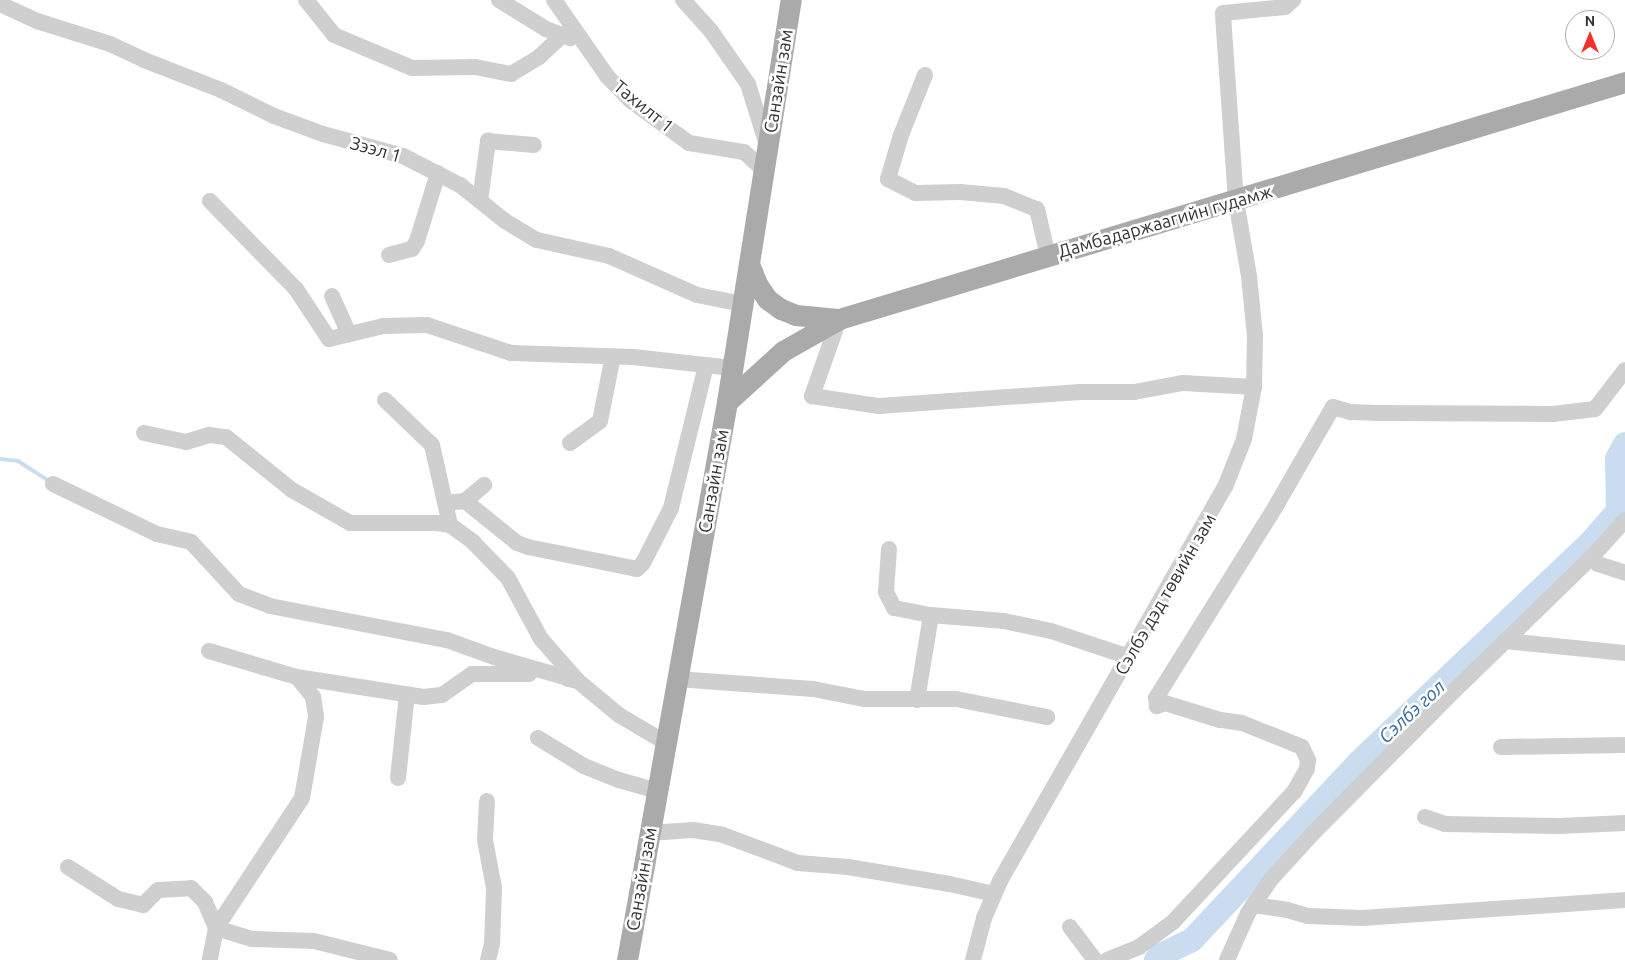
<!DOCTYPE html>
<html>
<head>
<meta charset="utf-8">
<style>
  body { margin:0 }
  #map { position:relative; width:1625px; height:960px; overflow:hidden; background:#fff; font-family:Ubuntu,sans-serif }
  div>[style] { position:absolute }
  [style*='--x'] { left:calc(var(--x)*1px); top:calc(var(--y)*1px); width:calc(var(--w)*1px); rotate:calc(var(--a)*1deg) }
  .stream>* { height:4px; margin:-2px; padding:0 2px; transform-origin:2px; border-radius:2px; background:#caddf0 }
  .river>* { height:24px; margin:-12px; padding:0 12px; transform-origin:12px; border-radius:12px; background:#caddf0 }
  .minor>* { height:16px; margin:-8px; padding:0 8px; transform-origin:8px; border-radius:8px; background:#cfcfcf }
  .major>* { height:21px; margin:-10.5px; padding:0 10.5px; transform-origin:10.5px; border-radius:10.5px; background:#aaa }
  span { translate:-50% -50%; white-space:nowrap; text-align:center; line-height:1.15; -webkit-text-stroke:5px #fff; paint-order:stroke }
  .street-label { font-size:18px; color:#323232 }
  .water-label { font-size:19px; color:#376a9c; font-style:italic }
  .north { position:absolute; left:1565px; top:10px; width:50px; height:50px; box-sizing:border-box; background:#fff; border:1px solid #adadad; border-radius:50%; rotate:0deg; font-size:14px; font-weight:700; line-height:20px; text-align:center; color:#323232 }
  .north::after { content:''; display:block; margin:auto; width:18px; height:22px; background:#f42f28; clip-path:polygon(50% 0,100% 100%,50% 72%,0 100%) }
</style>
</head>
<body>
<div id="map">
  <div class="stream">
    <i style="--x:0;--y:459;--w:18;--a:6"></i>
    <i style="--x:18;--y:461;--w:37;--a:33"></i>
    <i style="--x:1617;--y:476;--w:9;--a:-21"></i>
  </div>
  <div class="river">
    <i style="--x:1156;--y:960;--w:7;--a:-45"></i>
    <i style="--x:1161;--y:955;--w:34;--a:-26"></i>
    <i style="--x:1192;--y:940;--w:244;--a:-46.8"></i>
    <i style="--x:1359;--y:762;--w:318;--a:-43.5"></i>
    <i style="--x:1590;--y:543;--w:43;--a:-48.8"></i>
    <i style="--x:1618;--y:511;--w:52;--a:-91.1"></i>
    <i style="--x:1617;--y:459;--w:17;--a:-62"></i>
  </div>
  <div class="minor">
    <i style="--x:306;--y:0;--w:45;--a:51.3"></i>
    <i style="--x:334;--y:35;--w:85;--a:22.9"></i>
    <i style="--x:412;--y:68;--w:63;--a:-0.9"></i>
    <i style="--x:475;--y:67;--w:37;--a:11"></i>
    <i style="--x:511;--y:74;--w:33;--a:-31"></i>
    <i style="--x:539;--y:57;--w:33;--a:-43"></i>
    <i style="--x:499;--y:0;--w:55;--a:31.7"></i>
    <i style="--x:546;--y:29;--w:26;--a:21"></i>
    <i style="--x:554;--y:0;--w:93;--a:55.1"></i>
    <i style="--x:607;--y:76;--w:33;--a:46"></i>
    <i style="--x:630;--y:100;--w:73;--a:36.1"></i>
    <i style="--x:689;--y:143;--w:56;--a:9.3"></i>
    <i style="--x:744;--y:152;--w:27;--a:42"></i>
    <i style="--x:683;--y:0;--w:42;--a:47.9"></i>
    <i style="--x:711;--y:31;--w:65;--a:55.1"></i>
    <i style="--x:748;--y:84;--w:64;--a:72.7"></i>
    <i style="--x:0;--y:4;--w:41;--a:24.7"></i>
    <i style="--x:37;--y:21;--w:77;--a:17.5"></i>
    <i style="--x:110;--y:44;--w:38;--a:25"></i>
    <i style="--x:144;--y:60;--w:83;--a:21.3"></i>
    <i style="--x:221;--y:90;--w:59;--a:26.1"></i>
    <i style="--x:274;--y:116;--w:52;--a:20.2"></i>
    <i style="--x:323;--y:134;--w:83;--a:15.4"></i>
    <i style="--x:403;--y:156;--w:64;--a:27"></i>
    <i style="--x:460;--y:185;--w:58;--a:38.7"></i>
    <i style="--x:505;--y:221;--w:37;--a:31"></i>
    <i style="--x:537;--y:240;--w:74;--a:12.5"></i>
    <i style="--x:609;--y:256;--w:96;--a:23.9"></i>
    <i style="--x:697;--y:295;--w:47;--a:11.1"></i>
    <i style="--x:925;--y:75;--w:65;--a:111.8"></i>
    <i style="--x:901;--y:135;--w:46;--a:106.5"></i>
    <i style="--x:888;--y:179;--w:31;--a:27"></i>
    <i style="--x:916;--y:193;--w:44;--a:-1.3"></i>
    <i style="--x:960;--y:192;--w:44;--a:5.2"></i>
    <i style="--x:1004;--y:196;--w:35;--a:22"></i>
    <i style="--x:1037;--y:209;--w:48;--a:76.8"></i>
    <i style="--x:210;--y:201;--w:123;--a:45.7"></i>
    <i style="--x:296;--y:289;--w:60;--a:56.6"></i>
    <i style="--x:329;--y:339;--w:56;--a:-13.5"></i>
    <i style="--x:383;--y:326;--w:44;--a:-1.3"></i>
    <i style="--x:427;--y:325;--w:89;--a:18.4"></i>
    <i style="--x:511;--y:353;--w:122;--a:1.9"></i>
    <i style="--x:633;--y:357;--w:100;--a:6.3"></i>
    <i style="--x:480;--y:201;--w:61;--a:-82.4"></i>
    <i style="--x:488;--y:141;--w:46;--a:5"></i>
    <i style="--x:389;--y:255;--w:24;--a:-15"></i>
    <i style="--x:412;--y:249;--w:9;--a:-58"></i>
    <i style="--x:417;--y:241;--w:71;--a:-72.8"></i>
    <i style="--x:332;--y:296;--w:42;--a:65.9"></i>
    <i style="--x:839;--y:319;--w:82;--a:109.3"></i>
    <i style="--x:812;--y:396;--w:68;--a:8.5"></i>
    <i style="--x:879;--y:406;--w:202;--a:-4"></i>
    <i style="--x:1081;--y:392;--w:53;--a:0"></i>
    <i style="--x:1134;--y:392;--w:50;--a:-10.4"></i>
    <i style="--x:1183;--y:383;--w:71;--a:3.2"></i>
    <i style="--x:385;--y:400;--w:65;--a:43.8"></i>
    <i style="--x:432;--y:445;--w:82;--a:77.3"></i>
    <i style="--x:144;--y:433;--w:43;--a:12.1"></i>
    <i style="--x:186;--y:442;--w:24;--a:-17"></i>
    <i style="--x:209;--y:435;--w:17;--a:7"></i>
    <i style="--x:226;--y:437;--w:85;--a:38.8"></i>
    <i style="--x:292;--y:490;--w:67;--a:29.6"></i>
    <i style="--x:350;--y:523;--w:86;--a:0"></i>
    <i style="--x:436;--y:523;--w:14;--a:8"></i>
    <i style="--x:450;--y:525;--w:29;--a:36"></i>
    <i style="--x:473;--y:542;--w:50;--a:45.8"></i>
    <i style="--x:508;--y:578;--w:69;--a:61.6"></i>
    <i style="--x:541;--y:639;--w:56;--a:48.6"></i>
    <i style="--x:570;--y:443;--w:37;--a:-36"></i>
    <i style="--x:600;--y:421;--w:66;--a:-78.7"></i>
    <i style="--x:53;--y:484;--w:115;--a:25.7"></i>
    <i style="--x:157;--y:534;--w:35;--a:13"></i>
    <i style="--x:191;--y:542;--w:71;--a:47.3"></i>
    <i style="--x:239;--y:594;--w:33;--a:21"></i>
    <i style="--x:270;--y:606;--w:180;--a:10.9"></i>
    <i style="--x:447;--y:640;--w:50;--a:19.9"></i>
    <i style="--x:494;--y:657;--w:87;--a:15.9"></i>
    <i style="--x:465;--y:501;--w:67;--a:38.9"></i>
    <i style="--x:517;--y:543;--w:12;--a:20"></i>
    <i style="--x:528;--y:547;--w:111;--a:11.4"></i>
    <i style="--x:637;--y:569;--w:8;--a:-45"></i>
    <i style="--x:643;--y:563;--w:62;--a:-63"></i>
    <i style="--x:671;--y:508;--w:146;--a:-76.2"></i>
    <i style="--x:454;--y:502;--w:11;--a:-5"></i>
    <i style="--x:465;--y:501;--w:25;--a:-40"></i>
    <i style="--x:889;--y:549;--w:43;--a:94"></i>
    <i style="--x:886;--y:592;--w:18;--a:63"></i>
    <i style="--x:894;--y:608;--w:38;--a:11"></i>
    <i style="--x:931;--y:615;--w:73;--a:4.7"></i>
    <i style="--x:1004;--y:621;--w:48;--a:12"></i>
    <i style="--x:1051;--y:631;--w:82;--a:18.4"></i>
    <i style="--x:1591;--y:558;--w:9;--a:41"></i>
    <i style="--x:1598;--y:564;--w:28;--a:18"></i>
    <i style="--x:1505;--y:641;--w:121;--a:5.7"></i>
    <i style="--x:209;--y:651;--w:92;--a:16.5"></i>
    <i style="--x:297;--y:677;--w:128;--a:9"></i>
    <i style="--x:423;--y:697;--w:19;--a:-6"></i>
    <i style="--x:442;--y:695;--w:37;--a:-35"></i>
    <i style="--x:472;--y:674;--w:57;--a:0"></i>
    <i style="--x:297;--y:677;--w:26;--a:51"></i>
    <i style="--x:313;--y:697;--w:20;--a:81"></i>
    <i style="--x:316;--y:717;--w:82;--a:99.8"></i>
    <i style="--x:302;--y:798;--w:156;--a:123.5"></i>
    <i style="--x:216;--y:928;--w:38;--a:17"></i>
    <i style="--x:252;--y:939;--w:62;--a:1.8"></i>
    <i style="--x:314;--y:941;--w:78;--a:14"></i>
    <i style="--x:568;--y:679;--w:10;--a:11"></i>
    <i style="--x:578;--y:681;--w:53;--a:39.7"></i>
    <i style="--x:619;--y:715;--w:55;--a:30.8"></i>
    <i style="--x:677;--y:679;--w:136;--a:4.2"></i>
    <i style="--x:813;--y:689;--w:53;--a:10.9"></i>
    <i style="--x:865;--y:699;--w:91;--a:0"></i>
    <i style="--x:956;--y:699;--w:93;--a:11.2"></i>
    <i style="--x:917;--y:700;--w:86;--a:-80.6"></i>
    <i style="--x:538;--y:738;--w:54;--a:31.3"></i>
    <i style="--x:584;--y:766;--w:38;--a:22"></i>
    <i style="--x:619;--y:780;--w:40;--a:16"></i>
    <i style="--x:1501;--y:747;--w:124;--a:-0.9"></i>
    <i style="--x:398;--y:778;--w:84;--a:-83.9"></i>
    <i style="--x:487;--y:801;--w:39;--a:93"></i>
    <i style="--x:485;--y:840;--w:49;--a:79.4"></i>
    <i style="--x:494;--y:888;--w:56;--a:92"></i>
    <i style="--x:492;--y:944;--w:16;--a:104"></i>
    <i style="--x:1425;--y:817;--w:21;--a:19"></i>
    <i style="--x:1445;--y:824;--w:115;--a:1"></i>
    <i style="--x:1560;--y:826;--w:65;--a:-2.6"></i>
    <i style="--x:649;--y:833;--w:44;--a:-3.9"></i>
    <i style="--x:693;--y:830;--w:30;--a:9"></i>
    <i style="--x:723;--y:835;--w:80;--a:20.5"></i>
    <i style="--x:798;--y:863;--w:50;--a:4.6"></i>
    <i style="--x:848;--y:867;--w:103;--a:9.5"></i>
    <i style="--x:950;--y:884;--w:45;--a:12.8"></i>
    <i style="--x:68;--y:867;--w:59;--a:32.6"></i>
    <i style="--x:118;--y:899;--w:26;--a:13"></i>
    <i style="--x:143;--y:905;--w:21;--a:-45"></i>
    <i style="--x:158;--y:890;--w:33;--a:-3"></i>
    <i style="--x:191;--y:888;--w:20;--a:45"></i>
    <i style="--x:205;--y:902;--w:28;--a:67"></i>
    <i style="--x:216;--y:928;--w:33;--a:101"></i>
    <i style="--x:1253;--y:905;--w:34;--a:8"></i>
    <i style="--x:1287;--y:910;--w:22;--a:16"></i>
    <i style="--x:1308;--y:916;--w:54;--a:2.1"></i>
    <i style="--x:1362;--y:918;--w:264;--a:-3.9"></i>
    <i style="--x:1070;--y:927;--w:41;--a:52.9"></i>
    <i style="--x:973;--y:960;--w:43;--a:-75.3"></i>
    <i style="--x:984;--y:918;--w:40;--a:-66.6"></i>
    <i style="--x:1000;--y:881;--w:454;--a:-60.3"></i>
    <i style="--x:1225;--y:487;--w:52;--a:-68.4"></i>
    <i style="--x:1244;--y:439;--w:53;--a:-79.1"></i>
    <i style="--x:1254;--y:387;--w:51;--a:-88.9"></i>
    <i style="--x:1255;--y:336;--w:60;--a:-95.7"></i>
    <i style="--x:1249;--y:276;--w:76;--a:-99.8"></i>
    <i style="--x:1236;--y:201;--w:188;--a:-94"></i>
    <i style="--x:1223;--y:13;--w:62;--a:-5.5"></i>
    <i style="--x:1285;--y:7;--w:11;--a:-41"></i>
    <i style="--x:1107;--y:960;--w:35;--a:-22"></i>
    <i style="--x:1139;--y:947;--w:42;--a:-36.3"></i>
    <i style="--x:1173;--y:922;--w:178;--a:-47.1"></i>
    <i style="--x:1294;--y:792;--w:26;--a:-61"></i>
    <i style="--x:1307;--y:769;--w:9;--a:-84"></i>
    <i style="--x:1308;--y:760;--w:14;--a:-115"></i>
    <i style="--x:1302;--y:747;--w:65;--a:-158.2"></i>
    <i style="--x:1242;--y:723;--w:22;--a:-172"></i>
    <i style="--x:1220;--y:720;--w:58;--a:-162.8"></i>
    <i style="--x:1165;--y:703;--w:9;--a:159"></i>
    <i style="--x:1157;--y:706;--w:8;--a:-97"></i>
    <i style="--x:1156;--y:698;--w:229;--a:-58"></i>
    <i style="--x:1277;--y:504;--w:112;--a:-60"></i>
    <i style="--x:1333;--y:407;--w:19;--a:16"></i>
    <i style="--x:1351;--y:412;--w:25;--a:2"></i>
    <i style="--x:1376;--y:413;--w:177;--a:0.3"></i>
    <i style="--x:1553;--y:414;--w:42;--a:-6.8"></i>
    <i style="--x:1595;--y:409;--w:49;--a:-52.4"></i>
    <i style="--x:1227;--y:960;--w:51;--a:-65.9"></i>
    <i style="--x:1248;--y:913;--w:41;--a:-55.9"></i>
    <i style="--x:1271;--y:879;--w:65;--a:-47.5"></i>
    <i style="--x:1315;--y:831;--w:197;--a:-45.2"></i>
    <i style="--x:1454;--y:691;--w:191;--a:-44.2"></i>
    <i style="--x:1591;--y:558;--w:51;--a:-48.2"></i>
  </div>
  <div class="major">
    <i style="--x:749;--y:264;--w:22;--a:68"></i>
    <i style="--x:757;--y:284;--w:18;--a:56"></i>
    <i style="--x:767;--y:299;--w:17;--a:36"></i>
    <i style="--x:781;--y:309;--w:16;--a:22"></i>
    <i style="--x:796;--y:315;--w:41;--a:5.6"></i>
    <i style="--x:727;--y:402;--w:76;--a:-42.3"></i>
    <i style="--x:783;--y:351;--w:64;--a:-29.7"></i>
    <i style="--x:839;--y:319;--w:821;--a:-16.78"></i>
    <i style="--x:627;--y:960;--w:567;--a:-79.84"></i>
    <i style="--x:727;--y:402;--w:407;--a:-81"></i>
  </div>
  <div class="street-label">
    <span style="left:778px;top:81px;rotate:-81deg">Санзайн зам</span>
    <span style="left:644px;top:106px;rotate:39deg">Тахилт 1</span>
    <span style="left:376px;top:149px;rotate:16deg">Зээл 1</span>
    <span style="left:1165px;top:221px;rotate:-16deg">Дамбадаржаагийн гудамж</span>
    <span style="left:713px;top:481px;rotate:-80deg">Санзайн зам</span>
    <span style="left:1165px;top:594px;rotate:-60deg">Сэлбэ дэд төвийн зам</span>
    <span style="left:641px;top:879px;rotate:-80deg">Санзайн зам</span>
  </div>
  <div class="water-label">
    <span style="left:1412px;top:712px;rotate:-43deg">Сэлбэ гол</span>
  </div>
  <div class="north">N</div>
</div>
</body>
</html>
